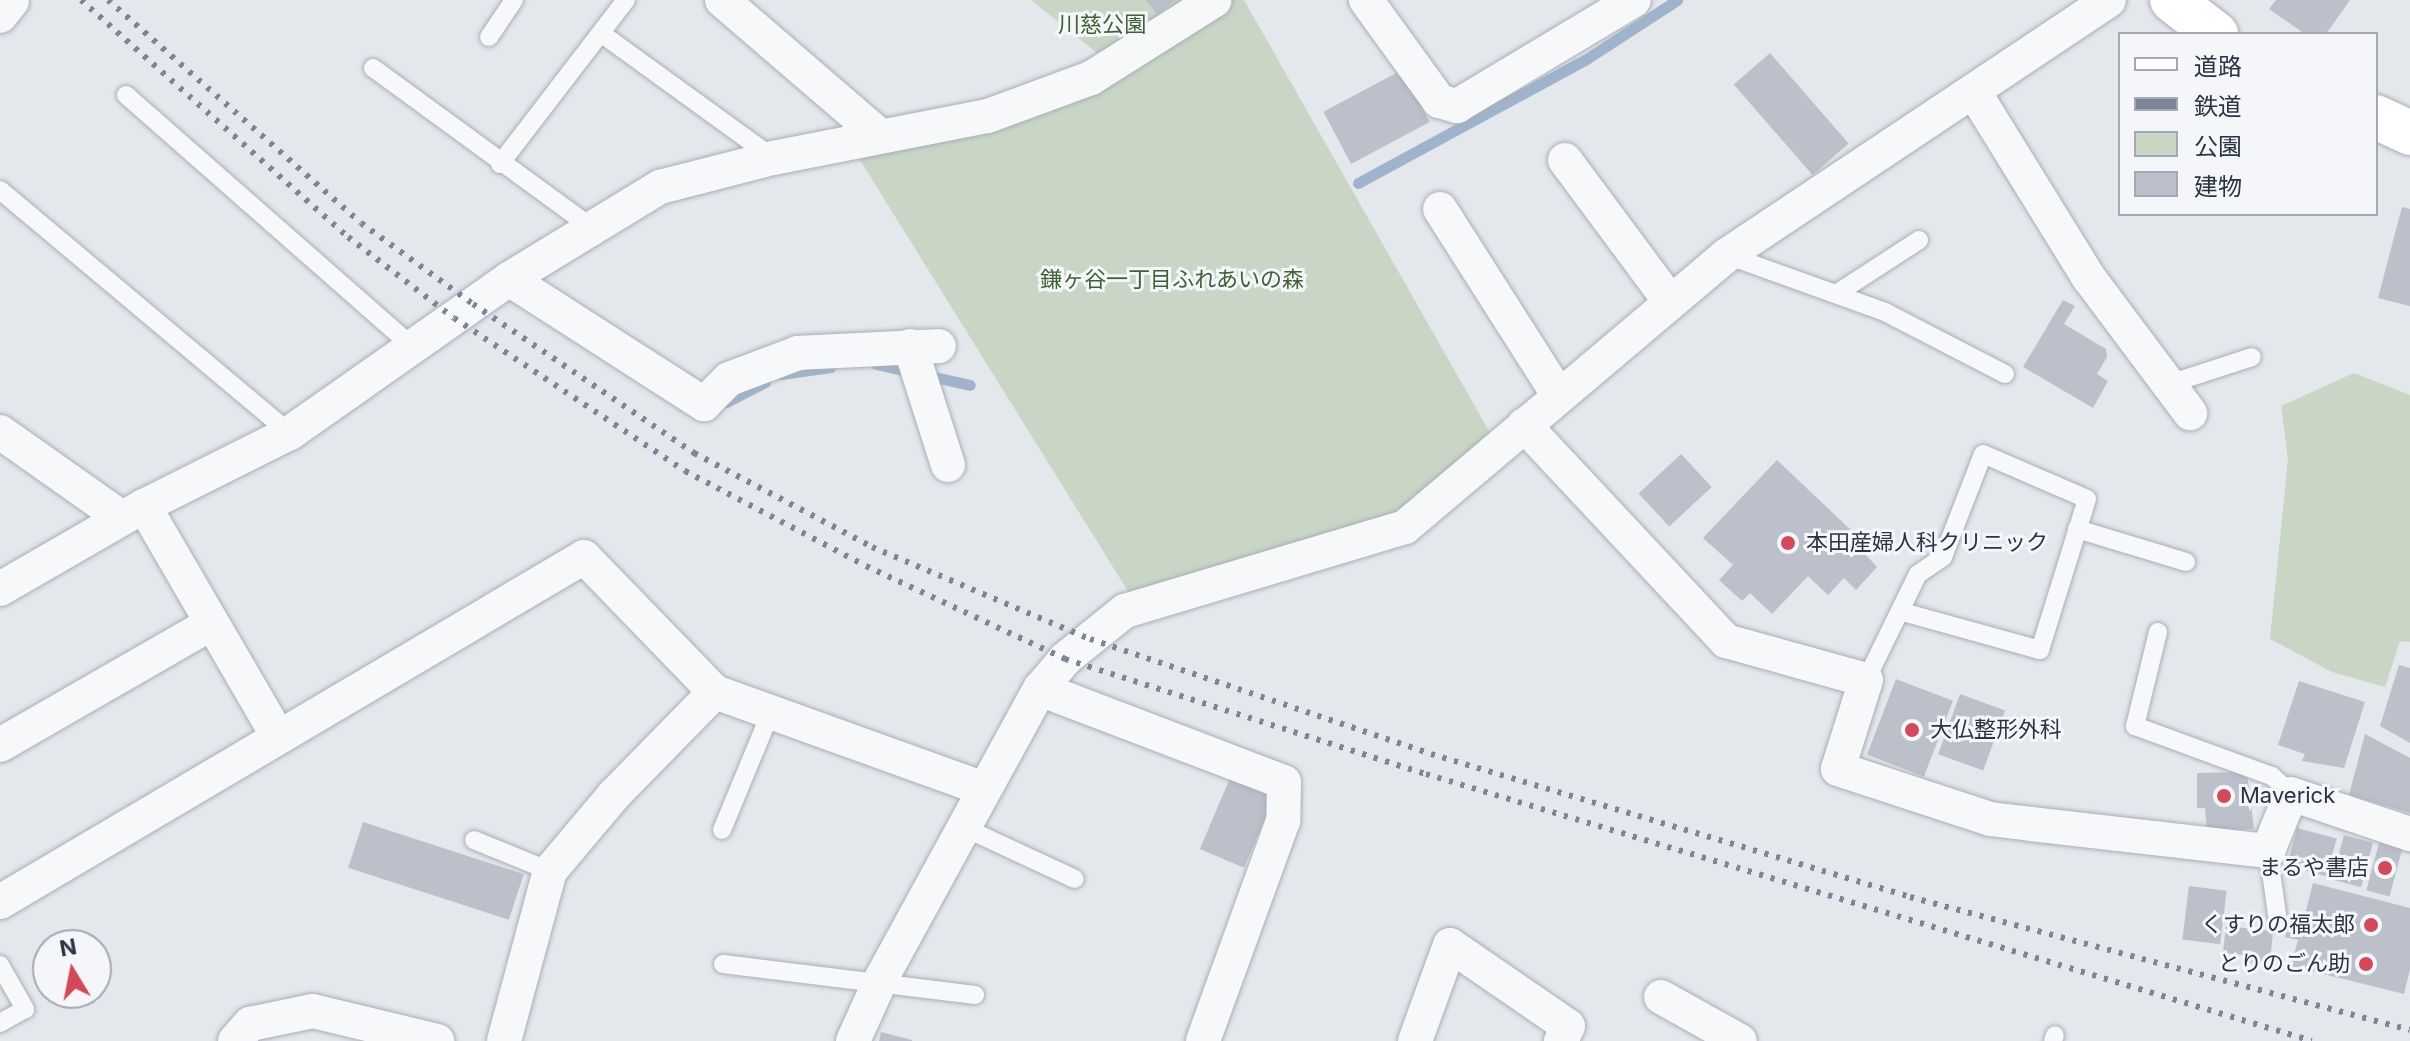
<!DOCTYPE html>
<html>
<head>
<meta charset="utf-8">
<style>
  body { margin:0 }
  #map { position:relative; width:2410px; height:1041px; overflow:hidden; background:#e4e7ec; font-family:Inter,"Noto Sans JP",sans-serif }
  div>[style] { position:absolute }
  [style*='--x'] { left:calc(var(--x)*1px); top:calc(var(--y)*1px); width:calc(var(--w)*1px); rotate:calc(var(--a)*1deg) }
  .green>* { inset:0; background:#c9d6c5 }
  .stream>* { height:11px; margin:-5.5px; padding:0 5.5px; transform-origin:5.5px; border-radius:5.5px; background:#9fb4cc }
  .building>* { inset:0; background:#bbc0ca; transform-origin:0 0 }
  .roads { filter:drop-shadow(0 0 2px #a9aeb7) drop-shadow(0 0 2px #a9aeb7) }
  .lane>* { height:18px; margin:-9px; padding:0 9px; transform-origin:9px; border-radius:9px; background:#f7f8fa }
  .street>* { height:34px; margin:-17px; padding:0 17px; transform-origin:17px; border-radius:17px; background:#f7f8fa }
  .primary>* { height:44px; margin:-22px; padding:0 22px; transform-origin:22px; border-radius:22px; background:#fff }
  .rail>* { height:6px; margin-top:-3px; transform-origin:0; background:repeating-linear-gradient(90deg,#7d8696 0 4px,transparent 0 12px) }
  .dots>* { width:22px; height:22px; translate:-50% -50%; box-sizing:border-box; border:4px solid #f4f6f9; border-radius:50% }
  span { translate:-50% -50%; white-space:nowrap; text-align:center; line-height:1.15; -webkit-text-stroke:6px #f4f6f9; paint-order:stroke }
  .park-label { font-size:22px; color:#3f6138 }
  .poi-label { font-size:22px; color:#2b3445 }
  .left { translate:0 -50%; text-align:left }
  .right { translate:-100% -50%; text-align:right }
  .legend { position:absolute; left:2118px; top:32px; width:260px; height:184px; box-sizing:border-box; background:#f4f6f9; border:2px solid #a4a8b1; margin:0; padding:10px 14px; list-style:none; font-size:24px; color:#2b3445 }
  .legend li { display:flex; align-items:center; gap:16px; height:40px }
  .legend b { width:40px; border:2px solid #a4a8b1 }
  .north { position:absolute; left:32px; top:929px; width:80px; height:80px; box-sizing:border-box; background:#f4f6f9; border:2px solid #a4a8b1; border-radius:50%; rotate:350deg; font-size:22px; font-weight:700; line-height:32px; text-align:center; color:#2b3445 }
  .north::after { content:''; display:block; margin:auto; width:28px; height:36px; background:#d1495b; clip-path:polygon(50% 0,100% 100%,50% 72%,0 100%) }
</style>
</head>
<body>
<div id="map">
  <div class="green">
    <i style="clip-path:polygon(1031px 0,1186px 0,1102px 57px)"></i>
    <i style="clip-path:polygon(1227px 0,1244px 0,1493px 438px,1402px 514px,1131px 596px,855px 152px,959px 133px)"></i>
    <i style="clip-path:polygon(2354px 373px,2410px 395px,2410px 642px,2400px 641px,2385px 687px,2332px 672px,2270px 639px,2288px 459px,2281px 406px)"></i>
  </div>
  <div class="stream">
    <i style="--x:1358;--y:183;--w:258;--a:-28.5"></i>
    <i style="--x:1585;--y:60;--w:110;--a:-33.1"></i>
    <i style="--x:876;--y:364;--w:96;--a:12.6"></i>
    <i style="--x:781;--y:374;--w:50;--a:-8"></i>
    <i style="--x:726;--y:402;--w:44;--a:-27.1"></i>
  </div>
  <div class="building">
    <i style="clip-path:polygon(1146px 0,1175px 0,1157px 14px)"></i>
    <i style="clip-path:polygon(2276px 0,2350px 0,2326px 34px,2305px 34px,2269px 9px)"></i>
    <i style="left:1770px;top:53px;width:120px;height:48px;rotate:49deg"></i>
    <i style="left:1402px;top:70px;width:59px;height:89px;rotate:62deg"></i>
    <i style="clip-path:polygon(2402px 207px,2410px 209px,2410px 306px,2378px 298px)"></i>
    <i style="clip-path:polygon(2063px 300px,2075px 306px,2064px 324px,2106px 349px,2107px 357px,2097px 374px,2108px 381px,2093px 408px,2023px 367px)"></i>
    <i style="left:1681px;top:454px;width:45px;height:58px;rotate:47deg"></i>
    <i style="clip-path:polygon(1777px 460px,1872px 550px,1866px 555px,1877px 567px,1856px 590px,1844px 578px,1828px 595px,1808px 576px,1772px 614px,1750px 593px,1742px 601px,1719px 580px,1733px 565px,1703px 538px)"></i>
    <i style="clip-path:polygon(2399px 665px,2410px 668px,2410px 743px,2380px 726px)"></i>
    <i style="left:1896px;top:679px;width:61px;height:81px;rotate:21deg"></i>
    <i style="clip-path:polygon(2299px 681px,2365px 702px,2344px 768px,2302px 761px,2305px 754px,2278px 745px)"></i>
    <i style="left:1960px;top:694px;width:48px;height:64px;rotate:20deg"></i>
    <i style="clip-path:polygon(2365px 734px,2410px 758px,2410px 813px,2349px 795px)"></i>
    <i style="clip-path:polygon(2247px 772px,2254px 829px,2207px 831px,2205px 808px,2197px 808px,2197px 773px)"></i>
    <i style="left:1230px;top:778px;width:48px;height:77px;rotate:23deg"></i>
    <i style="left:363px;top:822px;width:169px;height:48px;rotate:18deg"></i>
    <i style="left:2297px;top:828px;width:41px;height:39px;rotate:15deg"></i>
    <i style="left:2344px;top:835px;width:30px;height:46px;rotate:15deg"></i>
    <i style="left:2379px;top:843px;width:24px;height:49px;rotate:15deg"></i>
    <i style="clip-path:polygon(2313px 883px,2410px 908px,2410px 969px,2404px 994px,2291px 966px,2298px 940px,2285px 937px,2292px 912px,2305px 915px)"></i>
    <i style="left:2189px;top:886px;width:38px;height:54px;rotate:7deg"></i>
    <i style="clip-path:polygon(2226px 926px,2273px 931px,2270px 964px,2245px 962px,2245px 955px,2223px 953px)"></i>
    <i style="clip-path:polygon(881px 1032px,912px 1040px,912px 1041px,879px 1041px)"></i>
  </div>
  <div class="roads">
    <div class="lane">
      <i style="--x:602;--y:34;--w:211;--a:35.9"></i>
      <i style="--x:489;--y:37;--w:45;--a:-56"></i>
      <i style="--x:373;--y:68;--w:268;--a:36.1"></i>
      <i style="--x:126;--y:95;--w:383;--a:41.3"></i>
      <i style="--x:500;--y:164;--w:207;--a:-52.5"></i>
      <i style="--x:0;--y:190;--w:378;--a:40"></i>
      <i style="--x:1727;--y:255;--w:168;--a:19.8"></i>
      <i style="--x:1885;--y:312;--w:135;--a:27.3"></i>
      <i style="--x:1836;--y:294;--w:99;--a:-33"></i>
      <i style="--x:2169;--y:384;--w:87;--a:-18"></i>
      <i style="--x:2077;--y:529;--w:114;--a:16.8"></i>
      <i style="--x:2158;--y:632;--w:97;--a:103.7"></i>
      <i style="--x:2135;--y:726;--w:146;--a:20.1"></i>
      <i style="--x:2272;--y:776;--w:26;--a:43"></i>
      <i style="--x:1866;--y:680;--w:118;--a:-63.9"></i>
      <i style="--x:1918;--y:574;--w:30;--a:-34"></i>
      <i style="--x:1943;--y:557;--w:110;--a:-68.8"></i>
      <i style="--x:1983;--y:454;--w:113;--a:23.4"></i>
      <i style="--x:2087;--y:499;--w:158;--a:107.3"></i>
      <i style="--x:2040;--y:650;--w:142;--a:-164.5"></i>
      <i style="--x:965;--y:828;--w:121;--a:24.9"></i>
      <i style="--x:722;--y:830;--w:131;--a:-67.5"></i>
      <i style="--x:474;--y:840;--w:82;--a:22.2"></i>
      <i style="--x:2268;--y:851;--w:71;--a:81.9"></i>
      <i style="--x:723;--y:964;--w:254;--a:7"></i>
      <i style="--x:0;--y:965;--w:51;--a:60.4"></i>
      <i style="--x:25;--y:1009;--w:29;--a:151"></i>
      <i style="--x:2053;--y:1041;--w:6;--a:-72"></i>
    </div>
    <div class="street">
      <i style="--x:722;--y:0;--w:208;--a:40.7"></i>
      <i style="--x:1366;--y:0;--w:125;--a:54.1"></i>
      <i style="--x:1439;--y:101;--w:19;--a:16"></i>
      <i style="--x:1457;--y:106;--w:206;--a:-30.9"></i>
      <i style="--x:0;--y:16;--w:19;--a:-51"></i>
      <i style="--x:1974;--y:92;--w:219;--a:58.3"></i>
      <i style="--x:2089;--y:278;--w:169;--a:53.2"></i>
      <i style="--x:1565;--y:160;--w:174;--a:53.4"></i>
      <i style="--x:1440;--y:209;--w:219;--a:57.5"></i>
      <i style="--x:509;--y:279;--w:232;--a:32.7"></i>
      <i style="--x:704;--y:404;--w:35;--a:-45"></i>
      <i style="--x:729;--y:379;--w:74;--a:-20.6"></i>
      <i style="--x:798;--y:353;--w:141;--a:-2.8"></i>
      <i style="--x:910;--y:346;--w:125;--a:72.3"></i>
      <i style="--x:1524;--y:425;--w:296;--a:46.9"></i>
      <i style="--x:1726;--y:641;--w:145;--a:15.6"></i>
      <i style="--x:1866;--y:680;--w:93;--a:107.5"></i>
      <i style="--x:1838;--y:769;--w:160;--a:18.2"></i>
      <i style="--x:1990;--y:819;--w:41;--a:7"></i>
      <i style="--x:2031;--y:824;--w:239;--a:6.5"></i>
      <i style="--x:2268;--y:851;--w:61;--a:-68"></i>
      <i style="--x:2291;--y:794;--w:126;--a:18.6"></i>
      <i style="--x:0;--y:432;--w:149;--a:35.2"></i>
      <i style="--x:144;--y:506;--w:266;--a:59.8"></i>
      <i style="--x:0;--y:589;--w:166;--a:-30"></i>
      <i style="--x:144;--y:506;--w:163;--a:-26.6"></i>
      <i style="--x:290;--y:433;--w:268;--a:-35.1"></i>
      <i style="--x:509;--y:279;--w:177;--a:-31.4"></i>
      <i style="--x:660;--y:187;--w:117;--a:-14.4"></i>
      <i style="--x:773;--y:158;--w:219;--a:-11.1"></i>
      <i style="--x:988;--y:116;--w:110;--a:-20.3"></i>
      <i style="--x:1091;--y:78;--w:146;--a:-32.2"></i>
      <i style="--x:1040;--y:689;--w:261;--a:20.9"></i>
      <i style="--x:1284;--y:782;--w:39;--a:91"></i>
      <i style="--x:1283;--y:821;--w:234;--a:110"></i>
      <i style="--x:0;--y:745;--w:241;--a:-29.9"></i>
      <i style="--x:0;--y:902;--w:678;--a:-30.57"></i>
      <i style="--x:584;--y:557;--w:188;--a:45.9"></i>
      <i style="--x:715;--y:692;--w:286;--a:19.8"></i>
      <i style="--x:1661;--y:997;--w:90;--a:29.1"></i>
      <i style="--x:235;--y:1041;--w:23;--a:-49"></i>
      <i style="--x:250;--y:1024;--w:64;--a:-11.7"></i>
      <i style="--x:313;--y:1011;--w:128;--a:13.6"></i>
      <i style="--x:504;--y:1041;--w:176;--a:-74.9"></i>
      <i style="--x:550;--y:871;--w:99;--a:-49.9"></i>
      <i style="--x:614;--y:795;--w:144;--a:-45.6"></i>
      <i style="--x:853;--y:1041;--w:68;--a:-65.7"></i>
      <i style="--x:881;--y:979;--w:331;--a:-61.3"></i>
      <i style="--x:1040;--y:689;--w:39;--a:-50"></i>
      <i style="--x:1065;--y:659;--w:77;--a:-38.7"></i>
      <i style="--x:1125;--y:611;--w:292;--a:-16.7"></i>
      <i style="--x:1405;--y:527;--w:422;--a:-40.2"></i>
      <i style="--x:1727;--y:255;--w:459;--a:-33.7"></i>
      <i style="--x:1415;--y:1041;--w:102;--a:-70"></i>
      <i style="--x:1450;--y:945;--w:143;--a:34.5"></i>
      <i style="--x:1568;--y:1026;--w:17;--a:115"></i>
    </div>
    <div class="primary">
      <i style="--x:2172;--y:0;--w:56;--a:37.7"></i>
      <i style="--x:2376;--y:117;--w:38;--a:25"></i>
    </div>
  </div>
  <div class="rail">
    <i style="--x:81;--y:0;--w:357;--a:41.6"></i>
    <i style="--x:348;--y:237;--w:133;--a:37.4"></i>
    <i style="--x:454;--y:318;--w:277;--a:33.5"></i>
    <i style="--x:685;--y:471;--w:204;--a:27.7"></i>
    <i style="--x:866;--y:566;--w:220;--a:25"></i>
    <i style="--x:1065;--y:659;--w:379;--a:17.7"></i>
    <i style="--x:1426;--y:774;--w:925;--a:16.77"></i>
    <i style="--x:108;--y:0;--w:337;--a:41.4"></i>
    <i style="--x:361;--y:223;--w:138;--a:35.9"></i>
    <i style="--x:473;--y:304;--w:267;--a:34"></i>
    <i style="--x:694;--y:453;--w:201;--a:27.8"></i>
    <i style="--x:872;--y:547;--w:237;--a:22.9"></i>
    <i style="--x:1090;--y:639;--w:360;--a:18.6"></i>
    <i style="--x:1431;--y:754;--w:500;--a:16.6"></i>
    <i style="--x:1910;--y:897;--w:517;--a:14.9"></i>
  </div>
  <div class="dots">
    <i style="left:1788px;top:543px;background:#d1495b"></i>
    <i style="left:1912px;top:730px;background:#d1495b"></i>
    <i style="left:2224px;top:796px;background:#d1495b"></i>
    <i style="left:2385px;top:868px;background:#d1495b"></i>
    <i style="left:2371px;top:925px;background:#d1495b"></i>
    <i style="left:2366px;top:964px;background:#d1495b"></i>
  </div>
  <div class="park-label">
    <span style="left:1102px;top:25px">川慈公園</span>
    <span style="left:1172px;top:280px">鎌ヶ谷一丁目ふれあいの森</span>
  </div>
  <div class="poi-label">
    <span class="left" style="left:1806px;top:543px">本田産婦人科クリニック</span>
    <span class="left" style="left:1930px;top:730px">大仏整形外科</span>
    <span class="left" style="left:2240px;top:796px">Maverick</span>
    <span class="right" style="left:2369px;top:868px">まるや書店</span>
    <span class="right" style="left:2355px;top:925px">くすりの福太郎</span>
    <span class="right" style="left:2350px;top:964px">とりのごん助</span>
  </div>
  <ul class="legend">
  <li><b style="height:10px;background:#fff"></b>道路</li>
  <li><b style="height:10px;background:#7d8696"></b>鉄道</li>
  <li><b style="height:22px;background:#c9d6c5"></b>公園</li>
  <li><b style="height:22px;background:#bbc0ca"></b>建物</li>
  </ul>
  <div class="north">N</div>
</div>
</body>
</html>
